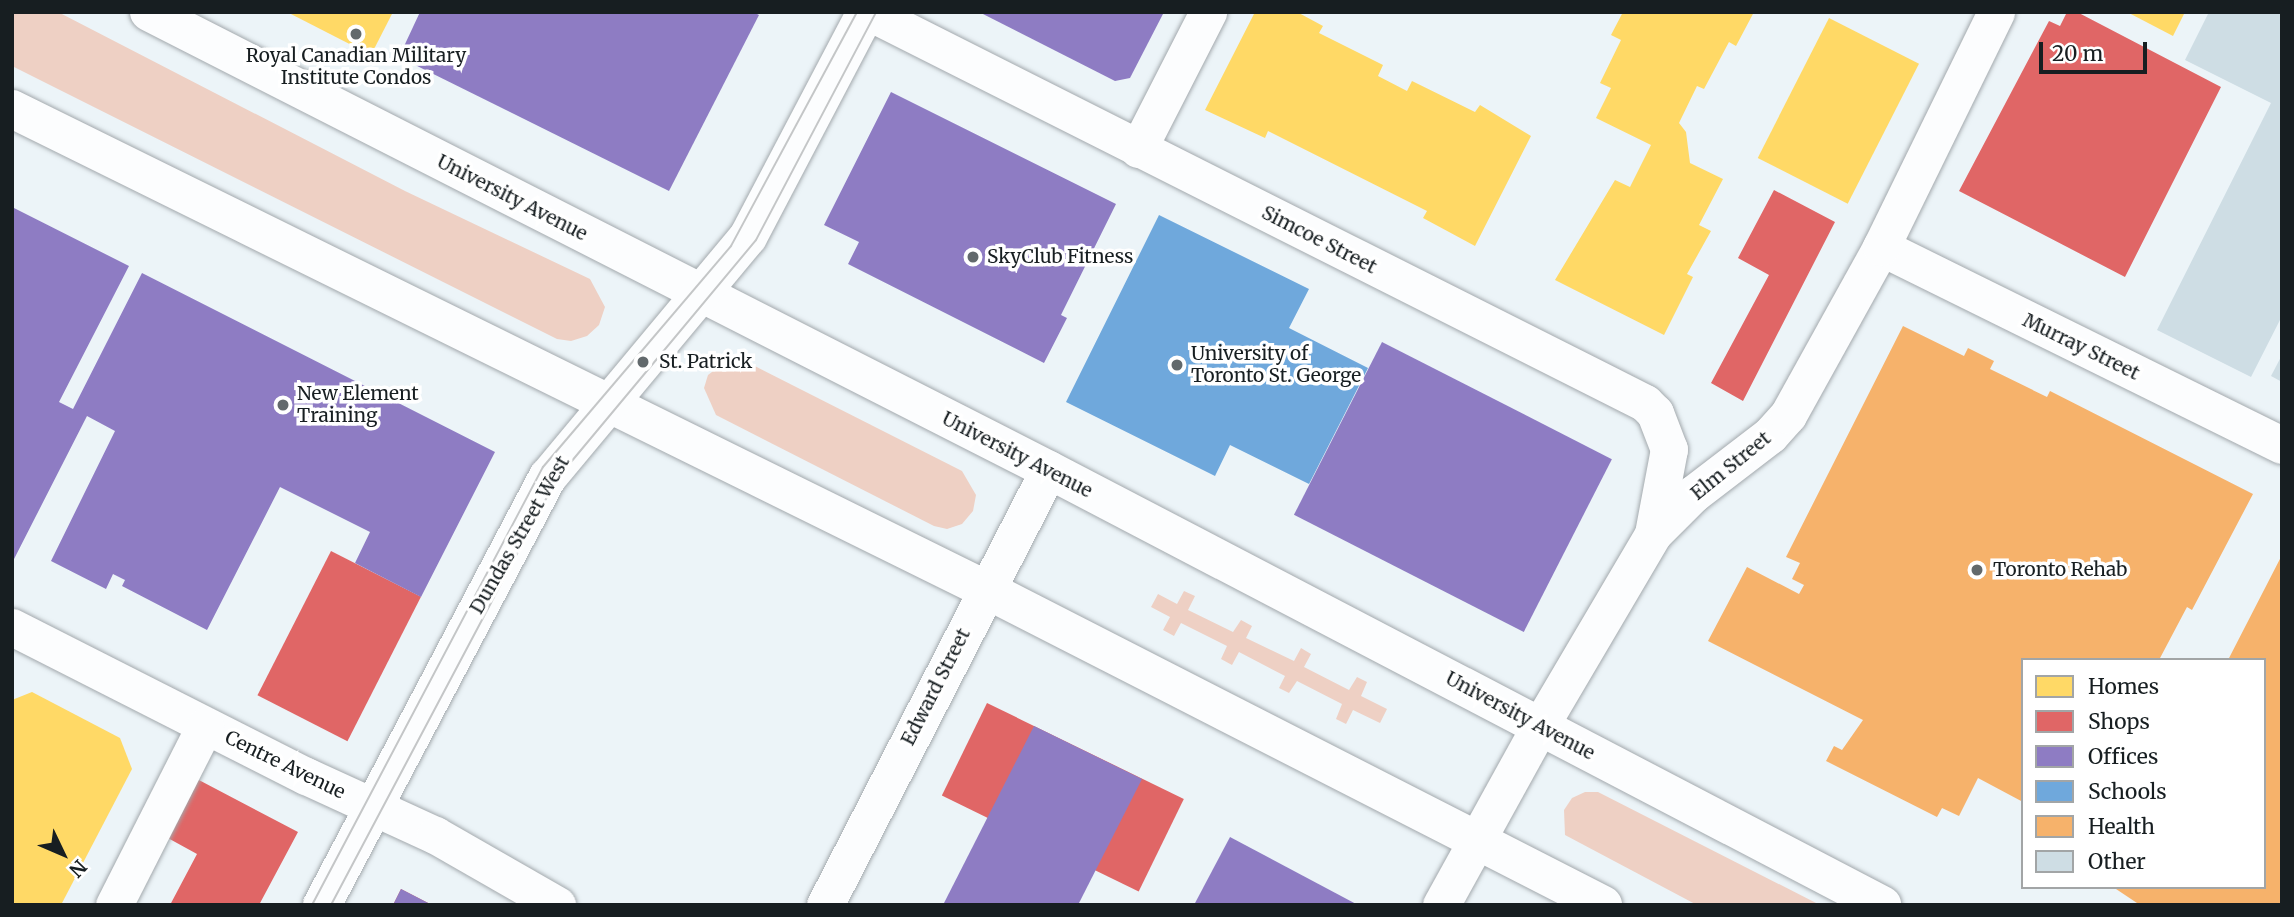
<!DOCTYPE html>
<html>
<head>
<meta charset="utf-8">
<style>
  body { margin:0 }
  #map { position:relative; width:2294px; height:917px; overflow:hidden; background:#ecf4f8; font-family:Merriweather,serif }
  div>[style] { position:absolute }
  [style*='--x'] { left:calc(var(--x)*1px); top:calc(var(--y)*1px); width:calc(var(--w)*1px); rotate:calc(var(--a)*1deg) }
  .green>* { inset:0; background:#eed0c4 }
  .homes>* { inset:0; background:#ffd966; transform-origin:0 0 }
  .shops>* { inset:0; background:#e06666; transform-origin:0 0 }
  .offices>* { inset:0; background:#8e7cc3; transform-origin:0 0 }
  .schools>* { inset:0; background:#6fa8dc }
  .health>* { inset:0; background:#f6b26b }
  .building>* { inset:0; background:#cedde4 }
  .roads { filter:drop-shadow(0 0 2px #a3a9ad) drop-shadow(0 0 2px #a3a9ad) }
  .minor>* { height:37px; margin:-18.5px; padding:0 18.5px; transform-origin:18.5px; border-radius:18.5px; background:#fcfdfe }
  .major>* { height:38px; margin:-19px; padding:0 19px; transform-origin:19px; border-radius:19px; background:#fcfdfe }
  .tram>* { height:2px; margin:-1px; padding:0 1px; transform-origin:1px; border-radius:1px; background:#c4c6c7 }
  .dots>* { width:19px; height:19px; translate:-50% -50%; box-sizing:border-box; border:4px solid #fff; border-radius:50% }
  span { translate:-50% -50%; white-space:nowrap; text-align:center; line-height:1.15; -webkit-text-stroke:7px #fff; paint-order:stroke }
  .poi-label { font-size:19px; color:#171e21 }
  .left { translate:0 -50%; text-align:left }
  .street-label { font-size:19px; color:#171e21 }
  .frame { position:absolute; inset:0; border:14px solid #171e21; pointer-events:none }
  .legend { position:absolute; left:2021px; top:658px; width:245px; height:231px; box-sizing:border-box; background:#fff; border:2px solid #a2a5a6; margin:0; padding:9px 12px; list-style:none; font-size:21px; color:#171e21 }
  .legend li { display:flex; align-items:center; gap:14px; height:35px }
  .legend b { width:35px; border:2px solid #a2a5a6 }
  .north { position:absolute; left:28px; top:819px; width:70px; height:70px; -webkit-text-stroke:5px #fff; paint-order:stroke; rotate:134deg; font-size:19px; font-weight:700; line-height:28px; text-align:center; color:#171e21 }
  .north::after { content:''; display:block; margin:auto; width:24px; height:32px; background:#171e21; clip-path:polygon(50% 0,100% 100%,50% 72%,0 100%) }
  .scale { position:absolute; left:2039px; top:42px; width:108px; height:32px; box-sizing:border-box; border:4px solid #171e21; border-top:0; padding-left:9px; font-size:21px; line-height:24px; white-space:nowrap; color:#171e21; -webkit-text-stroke:5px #fff; paint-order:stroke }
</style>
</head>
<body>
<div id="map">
  <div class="green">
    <i style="clip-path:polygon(12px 12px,58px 12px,405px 191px,590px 279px,605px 307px,599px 325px,587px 336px,571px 341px,557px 339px,12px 66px)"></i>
    <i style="clip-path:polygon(729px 359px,743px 360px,962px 471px,976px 495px,973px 511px,962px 524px,947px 529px,934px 526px,716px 415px,704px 388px,708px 375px)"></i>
    <i style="clip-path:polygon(1184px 591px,1195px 596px,1188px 610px,1233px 632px,1241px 620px,1252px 626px,1246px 638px,1294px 661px,1301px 648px,1311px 654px,1304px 667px,1349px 690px,1357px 677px,1367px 682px,1361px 696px,1387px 709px,1380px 723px,1353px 710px,1346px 724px,1336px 719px,1342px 704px,1297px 681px,1289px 693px,1279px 688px,1285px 676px,1239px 652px,1232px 665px,1221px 659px,1227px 646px,1181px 623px,1174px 636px,1163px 630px,1170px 617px,1151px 607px,1158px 594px,1177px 604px)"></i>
    <i style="clip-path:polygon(1585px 792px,1598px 792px,1820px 905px,1697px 905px,1565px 835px,1564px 810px,1572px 798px)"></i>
  </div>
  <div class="homes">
    <i style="clip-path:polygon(287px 12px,393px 12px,371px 55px)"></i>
    <i style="clip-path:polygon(1255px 12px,1297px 12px,1323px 26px,1319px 33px,1383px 65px,1378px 76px,1407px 91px,1412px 81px,1475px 112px,1480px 105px,1531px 136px,1475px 246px,1423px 218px,1427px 211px,1268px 131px,1265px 138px,1205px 110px)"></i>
    <i style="clip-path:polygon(1623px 12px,1754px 12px,1736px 46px,1729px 42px,1704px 89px,1697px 86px,1679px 123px,1686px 132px,1690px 163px,1723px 179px,1699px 225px,1711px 231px,1687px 274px,1693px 277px,1664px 335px,1555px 280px,1615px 180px,1630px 187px,1651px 145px,1596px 118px,1611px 88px,1600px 83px,1621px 40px,1611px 35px)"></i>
    <i style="clip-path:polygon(2127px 12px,2185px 12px,2173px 36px)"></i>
    <i style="left:1829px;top:18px;width:101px;height:157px;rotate:27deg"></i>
    <i style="clip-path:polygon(32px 692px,120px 738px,132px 769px,61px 905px,12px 905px,12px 700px)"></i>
  </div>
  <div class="shops">
    <i style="clip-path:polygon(2067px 12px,2077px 12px,2221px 87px,2125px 277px,1959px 191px,2049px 21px,2060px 26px)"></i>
    <i style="clip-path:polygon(1774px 190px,1835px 222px,1743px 401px,1711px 383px,1769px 275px,1738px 258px)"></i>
    <i style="left:331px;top:551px;width:101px;height:162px;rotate:27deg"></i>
    <i style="left:987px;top:703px;width:219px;height:103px;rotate:26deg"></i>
    <i style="clip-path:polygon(197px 779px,298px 832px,259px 905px,170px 905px,197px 854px,166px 837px)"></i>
    <i style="clip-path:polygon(401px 889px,432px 905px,393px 905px)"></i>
  </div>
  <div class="offices">
    <i style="clip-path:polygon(420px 12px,753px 12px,759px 15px,669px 191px,399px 57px)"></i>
    <i style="clip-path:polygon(979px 12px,1164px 12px,1130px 78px,1115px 81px)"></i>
    <i style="clip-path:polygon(891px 92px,1116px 204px,1061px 315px,1067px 318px,1044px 363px,848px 264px,859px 242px,824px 225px)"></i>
    <i style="clip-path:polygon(12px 207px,129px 266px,59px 402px,73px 409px,142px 273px,495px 452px,421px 597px,355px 563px,370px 532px,280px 487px,207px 630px,122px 586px,125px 580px,113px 574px,106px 589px,51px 561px,115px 431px,87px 416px,12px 563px)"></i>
    <i style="left:1382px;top:342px;width:258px;height:194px;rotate:27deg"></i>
    <i style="clip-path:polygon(1034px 726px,1142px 779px,1078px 905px,943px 905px)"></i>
    <i style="clip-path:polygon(1230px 837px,1358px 905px,1194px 905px)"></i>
    <i style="clip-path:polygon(401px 889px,432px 905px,393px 905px)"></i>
  </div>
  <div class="schools">
    <i style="clip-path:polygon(1159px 215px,1309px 289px,1289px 328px,1368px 368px,1309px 484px,1230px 445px,1215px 476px,1066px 402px)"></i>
  </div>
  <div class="health">
    <i style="clip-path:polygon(1903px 326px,1964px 356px,1968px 348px,1994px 361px,1990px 369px,2047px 397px,2050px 391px,2253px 494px,2192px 610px,2187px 607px,2159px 660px,2023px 660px,2023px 802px,1978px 778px,1959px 816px,1942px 808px,1937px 817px,1826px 761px,1834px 746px,1842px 750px,1863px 720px,1708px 641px,1747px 567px,1799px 594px,1804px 585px,1792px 579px,1800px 563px,1786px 557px)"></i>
    <i style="clip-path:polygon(2282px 555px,2282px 905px,2140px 905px,2113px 887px,2264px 887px,2264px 660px,2228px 660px)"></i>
  </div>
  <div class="building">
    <i style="clip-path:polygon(2209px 12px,2282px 12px,2282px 316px,2251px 377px,2157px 330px,2271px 103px,2185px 60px)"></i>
    <i style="clip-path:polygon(2282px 355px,2282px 382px,2271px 376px)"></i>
  </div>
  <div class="roads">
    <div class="minor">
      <i style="--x:869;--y:12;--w:869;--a:26.74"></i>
      <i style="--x:1645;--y:403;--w:14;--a:45"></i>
      <i style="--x:1655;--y:413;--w:39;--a:69"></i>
      <i style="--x:1669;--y:449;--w:86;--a:100.7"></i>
      <i style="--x:1138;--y:149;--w:154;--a:-62.9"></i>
      <i style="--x:1881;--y:247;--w:447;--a:26.3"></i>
      <i style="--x:12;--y:627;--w:330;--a:26.9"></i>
      <i style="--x:306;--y:776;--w:142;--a:24.6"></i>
      <i style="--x:435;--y:835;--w:141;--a:29.8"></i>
      <i style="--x:114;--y:905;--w:201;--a:-63.1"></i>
      <i style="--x:825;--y:905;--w:489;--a:-62.8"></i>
      <i style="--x:1441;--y:905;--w:205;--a:-61.1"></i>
      <i style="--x:1540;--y:726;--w:223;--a:-59.5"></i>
      <i style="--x:1653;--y:534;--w:57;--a:-45"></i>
      <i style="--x:1693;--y:494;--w:97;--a:-37.5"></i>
      <i style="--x:1770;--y:435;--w:27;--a:-48"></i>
      <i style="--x:1788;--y:415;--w:192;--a:-61"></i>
      <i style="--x:1881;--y:247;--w:262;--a:-63.9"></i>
    </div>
    <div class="major">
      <i style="--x:149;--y:12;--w:1010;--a:26.97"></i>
      <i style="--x:1049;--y:470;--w:940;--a:27.57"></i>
      <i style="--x:12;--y:109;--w:1087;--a:26.26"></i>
      <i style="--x:987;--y:590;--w:692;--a:27.08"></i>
      <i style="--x:322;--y:905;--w:484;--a:-62.2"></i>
      <i style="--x:548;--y:477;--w:312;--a:-50.2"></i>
      <i style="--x:748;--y:237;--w:254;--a:-62.3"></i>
    </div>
  </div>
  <div class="tram">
    <i style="--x:312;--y:905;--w:495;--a:-62.2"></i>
    <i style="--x:543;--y:467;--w:290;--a:-49.6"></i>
    <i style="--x:731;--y:246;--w:266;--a:-61.7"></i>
    <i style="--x:331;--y:905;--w:481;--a:-62.1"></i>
    <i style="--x:556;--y:480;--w:312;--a:-50.2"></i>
    <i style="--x:756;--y:240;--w:258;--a:-62.2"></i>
  </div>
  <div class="dots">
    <i style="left:356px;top:34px;background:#62696c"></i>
    <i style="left:973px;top:257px;background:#62696c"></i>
    <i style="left:643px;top:362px;background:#62696c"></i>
    <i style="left:1177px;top:365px;background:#62696c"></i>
    <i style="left:283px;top:405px;background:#62696c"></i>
    <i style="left:1977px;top:570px;background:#62696c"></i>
  </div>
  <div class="poi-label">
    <span style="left:356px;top:67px">Royal Canadian Military<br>Institute Condos</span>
    <span class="left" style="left:987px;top:257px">SkyClub Fitness</span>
    <span class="left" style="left:1191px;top:365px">University of<br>Toronto St. George</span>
    <span class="left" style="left:659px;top:362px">St. Patrick</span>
    <span class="left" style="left:297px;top:405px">New Element<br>Training</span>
    <span class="left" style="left:1993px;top:570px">Toronto Rehab</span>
  </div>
  <div class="street-label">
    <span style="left:512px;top:198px;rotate:27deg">University Avenue</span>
    <span style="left:1319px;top:240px;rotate:27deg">Simcoe Street</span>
    <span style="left:2081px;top:347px;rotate:26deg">Murray Street</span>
    <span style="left:1017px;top:455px;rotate:27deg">University Avenue</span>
    <span style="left:1731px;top:466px;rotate:-39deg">Elm Street</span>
    <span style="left:520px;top:535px;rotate:-60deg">Dundas Street West</span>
    <span style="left:936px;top:687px;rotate:-63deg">Edward Street</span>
    <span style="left:1520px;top:716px;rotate:28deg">University Avenue</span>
    <span style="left:285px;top:765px;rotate:26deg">Centre Avenue</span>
  </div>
  <div class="frame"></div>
  <ul class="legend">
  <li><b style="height:19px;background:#ffd966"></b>Homes</li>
  <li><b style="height:19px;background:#e06666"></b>Shops</li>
  <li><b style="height:19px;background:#8e7cc3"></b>Offices</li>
  <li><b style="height:19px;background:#6fa8dc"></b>Schools</li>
  <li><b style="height:19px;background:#f6b26b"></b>Health</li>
  <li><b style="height:19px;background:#cedde4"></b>Other</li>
  </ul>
  <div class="north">N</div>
  <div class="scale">20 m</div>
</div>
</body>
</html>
